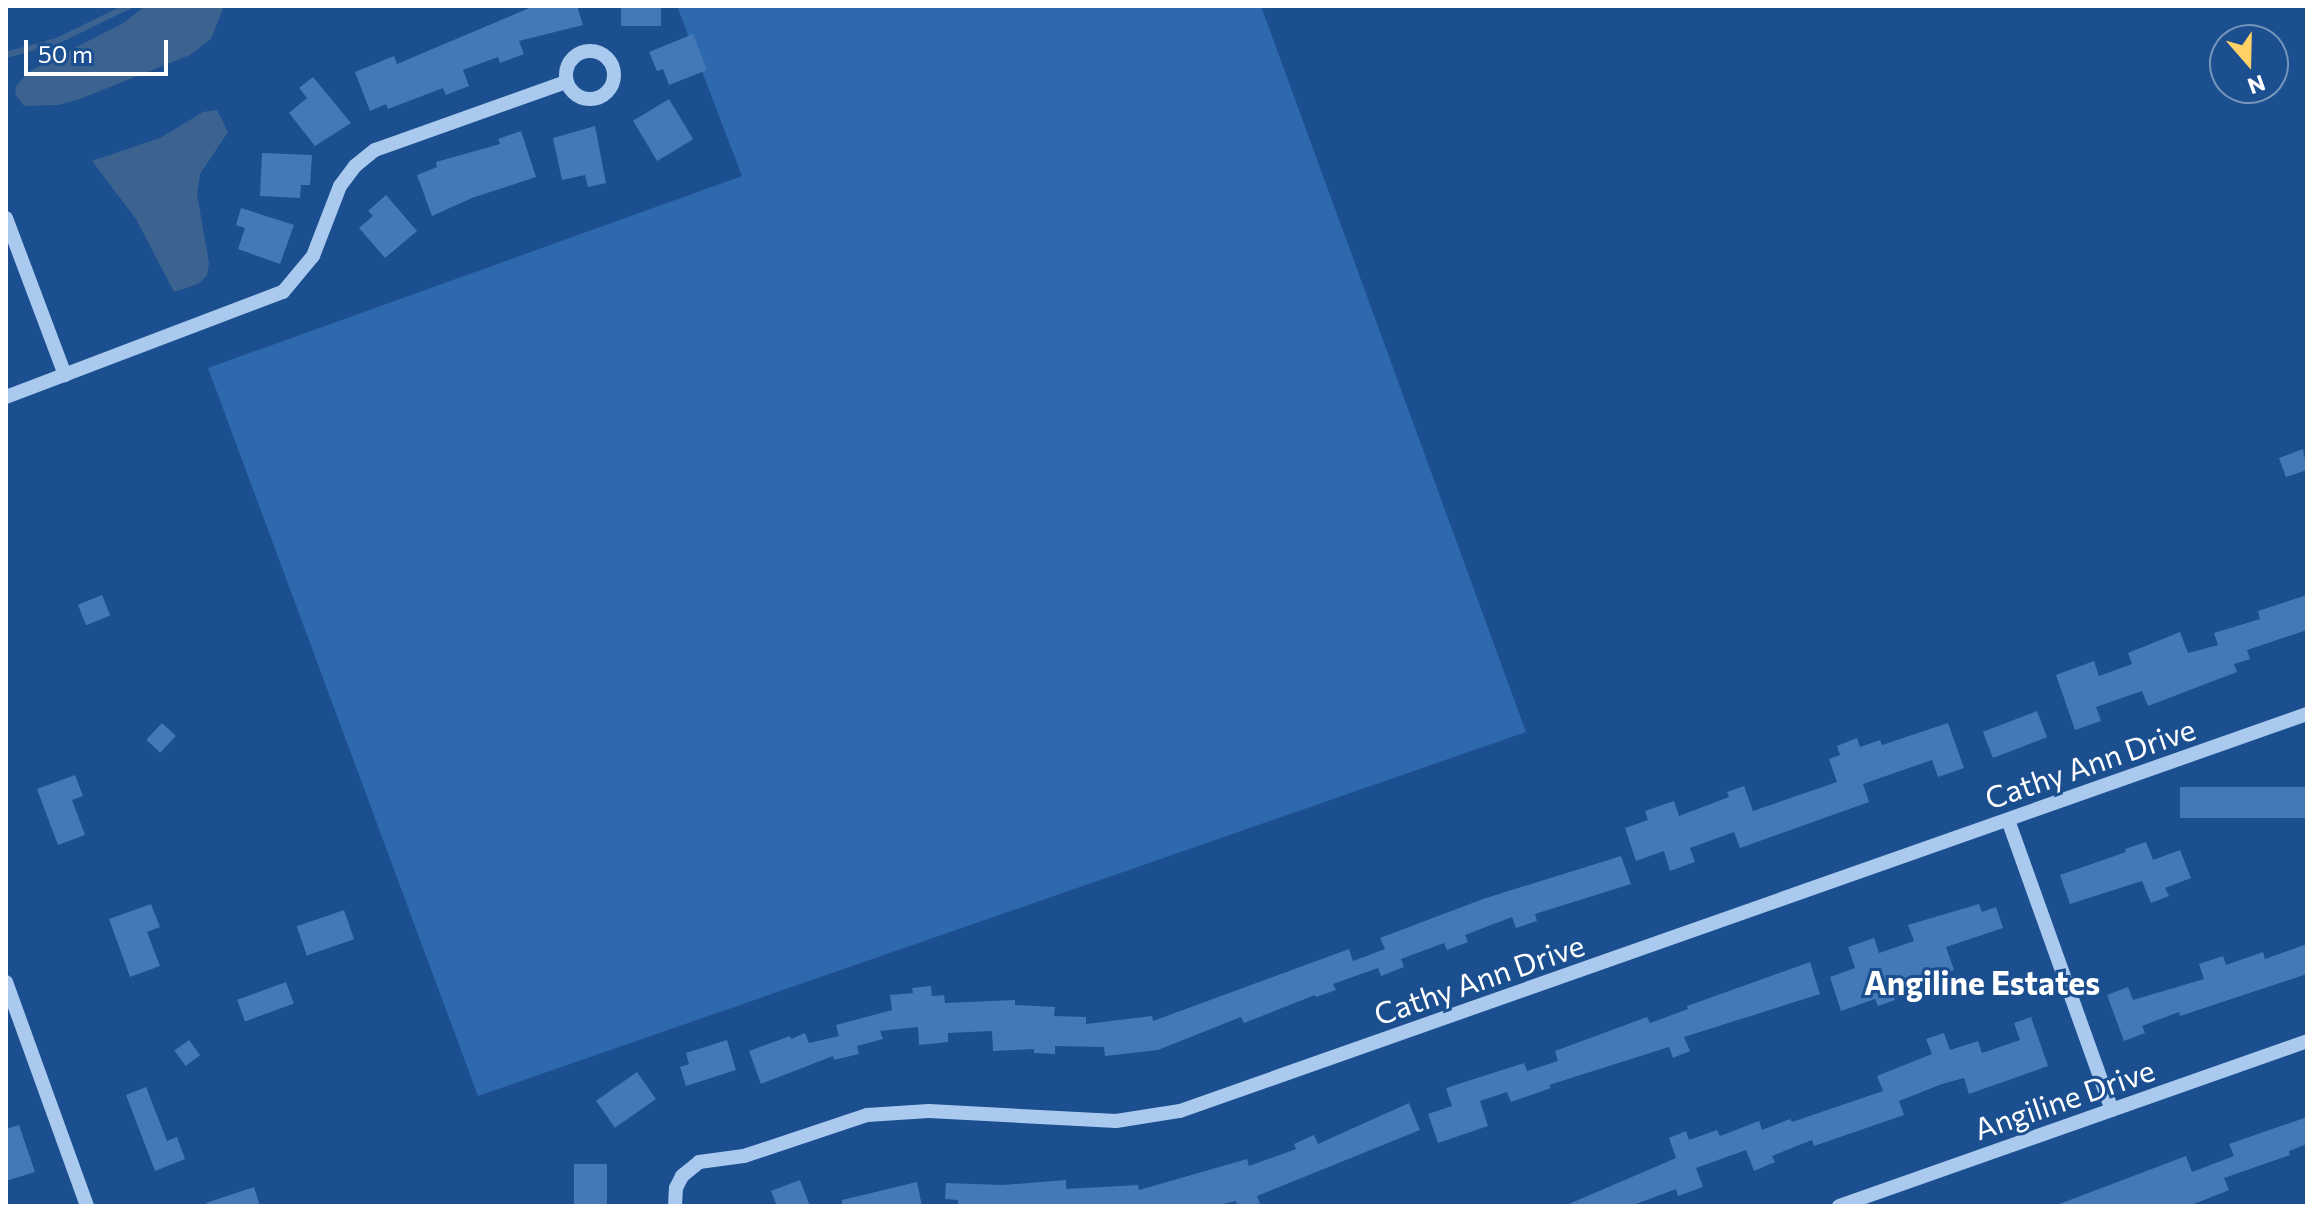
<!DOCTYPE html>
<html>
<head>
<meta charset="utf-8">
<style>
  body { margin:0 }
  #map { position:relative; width:2313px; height:1212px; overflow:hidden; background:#1b4f8f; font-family:Commissioner,sans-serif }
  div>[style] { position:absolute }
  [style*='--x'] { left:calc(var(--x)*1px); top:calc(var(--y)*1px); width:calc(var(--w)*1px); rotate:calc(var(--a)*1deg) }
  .green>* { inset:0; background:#2e69ad }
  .water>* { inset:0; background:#3c6290 }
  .stream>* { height:6px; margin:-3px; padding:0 3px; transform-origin:3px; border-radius:3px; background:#3c6290 }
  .building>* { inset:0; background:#4478b7; transform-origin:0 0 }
  .minor>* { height:14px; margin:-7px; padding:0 7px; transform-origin:7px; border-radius:7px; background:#a9c9ee }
  .minor>.ring { margin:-7px; padding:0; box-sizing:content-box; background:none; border:14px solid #a9c9ee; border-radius:50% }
  span { translate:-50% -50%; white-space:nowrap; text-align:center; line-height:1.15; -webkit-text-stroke:6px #1b4f8f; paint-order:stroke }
  .street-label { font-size:30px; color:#fff }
  .neighbourhood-label { font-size:32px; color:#fff; font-weight:700 }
  .frame { position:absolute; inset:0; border:8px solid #fff; pointer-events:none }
  .north { position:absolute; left:2209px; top:24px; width:80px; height:80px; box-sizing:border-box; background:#1b4f8f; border:2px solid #7695bc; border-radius:50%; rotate:160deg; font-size:22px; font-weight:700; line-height:32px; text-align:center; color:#fff }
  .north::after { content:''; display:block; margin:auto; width:28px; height:36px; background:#ffd166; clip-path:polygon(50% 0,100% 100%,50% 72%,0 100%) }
  .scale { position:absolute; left:24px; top:40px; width:144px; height:36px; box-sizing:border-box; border:4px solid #fff; border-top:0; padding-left:10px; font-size:24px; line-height:28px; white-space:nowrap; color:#fff; -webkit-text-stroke:6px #1b4f8f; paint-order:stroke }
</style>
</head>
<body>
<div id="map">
  <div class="green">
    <i style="clip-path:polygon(677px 6px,1261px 6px,1526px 732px,478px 1096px,208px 368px,742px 176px)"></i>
  </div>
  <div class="water">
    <i style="clip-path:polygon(145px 6px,224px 6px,211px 39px,190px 55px,80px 99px,59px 105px,24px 106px,15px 94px,16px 86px,30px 71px,125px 22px)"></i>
    <i style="clip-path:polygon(217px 110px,228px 132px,200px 174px,197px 194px,209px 263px,207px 276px,198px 284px,174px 292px,136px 219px,92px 161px,160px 138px,203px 112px)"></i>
  </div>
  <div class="stream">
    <i style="--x:6;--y:55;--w:53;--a:-15.4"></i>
    <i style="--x:57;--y:41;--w:80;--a:-25.9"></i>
  </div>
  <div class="building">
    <i style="clip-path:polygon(534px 6px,577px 6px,583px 25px,519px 41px,524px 54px,500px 63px,498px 57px,463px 70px,469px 86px,446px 95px,443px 88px,388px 109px,386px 104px,370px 111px,355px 72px,394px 56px,397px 64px)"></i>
    <i style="left:621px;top:6px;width:40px;height:20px"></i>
    <i style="clip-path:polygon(693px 34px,707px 70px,669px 85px,663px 69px,657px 71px,649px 52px)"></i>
    <i style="clip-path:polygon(313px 77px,351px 123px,315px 146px,289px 113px,307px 98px,299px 88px)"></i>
    <i style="left:669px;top:99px;width:47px;height:42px;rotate:59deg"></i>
    <i style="clip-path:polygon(595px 126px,606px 183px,588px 187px,585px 175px,562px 180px,553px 138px)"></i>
    <i style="clip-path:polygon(521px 131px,536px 177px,472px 198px,432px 216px,417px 175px,437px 167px,436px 162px,500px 144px,498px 139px)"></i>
    <i style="clip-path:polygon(262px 153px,312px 155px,310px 185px,301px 185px,300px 198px,260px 196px)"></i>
    <i style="clip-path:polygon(386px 195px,417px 231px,385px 258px,359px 228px,373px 216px,368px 211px)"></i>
    <i style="clip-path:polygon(241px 208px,294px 225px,280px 264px,238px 249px,245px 228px,236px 225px)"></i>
    <i style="clip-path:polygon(2303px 449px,2307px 470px,2286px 477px,2279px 458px)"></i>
    <i style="left:102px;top:595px;width:22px;height:26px;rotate:68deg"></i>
    <i style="clip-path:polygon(2307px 595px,2307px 630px,2247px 650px,2250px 659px,2234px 664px,2237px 672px,2148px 706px,2142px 691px,2096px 707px,2101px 721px,2075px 730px,2056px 675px,2094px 661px,2099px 676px,2132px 664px,2128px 653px,2180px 632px,2188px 653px,2218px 645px,2214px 633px,2260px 619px,2258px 611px)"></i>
    <i style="left:2037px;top:711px;width:28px;height:58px;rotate:69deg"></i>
    <i style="left:162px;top:723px;width:19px;height:23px;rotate:43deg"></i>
    <i style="clip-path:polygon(1948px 723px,1964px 768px,1938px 777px,1932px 760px,1906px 769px,1863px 784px,1869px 802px,1740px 848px,1734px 832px,1690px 848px,1695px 862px,1670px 871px,1664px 851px,1636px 861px,1625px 828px,1648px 820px,1645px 811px,1674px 801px,1679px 816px,1729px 797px,1727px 792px,1744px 786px,1753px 811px,1837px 782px,1829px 759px,1840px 755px,1837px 746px,1857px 738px,1860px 747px,1880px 740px,1882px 745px)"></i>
    <i style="clip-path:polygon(75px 775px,83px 796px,72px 800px,85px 835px,58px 845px,37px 789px)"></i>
    <i style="left:2307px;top:787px;width:31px;height:127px;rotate:90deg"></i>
    <i style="clip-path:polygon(2146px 842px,2153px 860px,2180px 850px,2191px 878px,2165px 888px,2169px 896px,2151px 903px,2142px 881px,2070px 904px,2060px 875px,2126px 852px,2125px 849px)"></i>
    <i style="clip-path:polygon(1621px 856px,1631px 884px,1535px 914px,1537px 921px,1516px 928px,1512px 917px,1465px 935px,1468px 942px,1447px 950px,1444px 943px,1401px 959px,1404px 967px,1381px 976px,1378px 968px,1333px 984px,1336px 990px,1316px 997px,1315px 995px,1244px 1023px,1241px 1017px,1158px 1050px,1105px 1056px,1104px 1047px,1055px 1046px,1055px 1054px,1034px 1053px,1034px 1049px,993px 1051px,992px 1031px,948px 1033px,948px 1042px,919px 1045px,918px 1027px,880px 1031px,883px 1039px,857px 1046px,859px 1054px,834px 1060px,833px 1056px,761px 1084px,749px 1051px,790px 1036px,791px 1039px,805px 1033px,809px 1043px,839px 1036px,836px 1025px,892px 1010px,890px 995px,913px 993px,912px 988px,931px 986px,932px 996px,944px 995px,945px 1003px,1015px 1000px,1015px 1005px,1055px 1007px,1054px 1016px,1086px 1017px,1086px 1024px,1152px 1016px,1153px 1021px,1349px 949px,1353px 961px,1385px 949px,1380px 938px,1483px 899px)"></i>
    <i style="clip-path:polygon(151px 904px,160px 927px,147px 932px,160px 966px,130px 977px,109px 919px)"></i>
    <i style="clip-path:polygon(1979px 904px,1982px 912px,1996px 907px,2003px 928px,1946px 947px,1954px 970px,1933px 978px,1930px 971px,1890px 986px,1895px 1000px,1878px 1006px,1875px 999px,1841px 1011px,1830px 977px,1855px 968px,1848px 947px,1874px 938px,1879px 953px,1914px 941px,1908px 925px)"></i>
    <i style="left:344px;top:910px;width:31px;height:50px;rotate:71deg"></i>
    <i style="clip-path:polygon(2307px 944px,2307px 974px,2180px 1016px,2179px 1012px,2142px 1026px,2145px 1033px,2124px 1041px,2107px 995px,2128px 987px,2133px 1000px,2204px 979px,2199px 964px,2223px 956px,2226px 965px,2263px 952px,2265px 959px)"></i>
    <i style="clip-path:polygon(1810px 962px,1820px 994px,1684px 1037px,1690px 1051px,1673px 1058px,1669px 1047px,1549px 1085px,1551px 1088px,1511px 1102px,1507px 1092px,1480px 1101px,1488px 1126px,1438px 1143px,1428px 1114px,1452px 1106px,1446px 1088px,1524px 1063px,1527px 1071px,1558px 1061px,1555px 1051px,1647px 1017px,1650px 1023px,1688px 1009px,1687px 1006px)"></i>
    <i style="left:286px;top:982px;width:23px;height:52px;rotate:70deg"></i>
    <i style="clip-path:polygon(2031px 1017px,2048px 1066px,1969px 1094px,1964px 1078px,1942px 1084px,1899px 1101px,1904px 1115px,1814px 1146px,1812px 1140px,1772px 1156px,1775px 1162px,1754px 1171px,1746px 1150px,1696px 1168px,1703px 1187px,1678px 1196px,1676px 1189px,1631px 1206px,1564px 1206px,1676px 1158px,1669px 1138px,1686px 1131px,1689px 1140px,1717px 1130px,1720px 1136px,1759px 1121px,1762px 1130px,1790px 1119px,1792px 1122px,1883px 1091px,1877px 1076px,1932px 1054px,1926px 1039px,1944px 1033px,1950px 1050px,1978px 1041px,1982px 1053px,2020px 1040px,2014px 1023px)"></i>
    <i style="left:189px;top:1040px;width:19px;height:18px;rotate:54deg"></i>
    <i style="clip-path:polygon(727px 1040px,736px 1070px,686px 1086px,680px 1067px,689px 1064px,686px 1053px)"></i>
    <i style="left:637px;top:1072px;width:33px;height:50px;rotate:55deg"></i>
    <i style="clip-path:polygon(146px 1087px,167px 1141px,177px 1137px,185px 1159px,155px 1171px,126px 1095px)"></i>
    <i style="clip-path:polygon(1409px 1103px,1420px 1130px,1257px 1196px,1261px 1206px,1237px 1206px,1236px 1201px,1215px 1206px,958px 1206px,958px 1200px,945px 1199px,946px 1183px,1003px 1185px,1066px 1180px,1066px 1189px,1138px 1185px,1139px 1190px,1247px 1159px,1249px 1166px,1296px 1149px,1294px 1144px,1314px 1135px,1318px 1144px)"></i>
    <i style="clip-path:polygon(2307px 1117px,2307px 1144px,2289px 1151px,2290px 1155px,2224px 1178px,2229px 1190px,2189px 1206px,2054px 1206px,2186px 1156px,2192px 1172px,2234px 1156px,2229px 1144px)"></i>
    <i style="clip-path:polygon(19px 1125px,35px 1172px,6px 1181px,6px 1129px)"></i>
    <i style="left:574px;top:1164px;width:33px;height:42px"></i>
    <i style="clip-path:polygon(800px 1180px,810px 1206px,777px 1206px,771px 1191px)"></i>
    <i style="clip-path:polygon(917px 1182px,922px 1206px,842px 1206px,842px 1200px)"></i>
    <i style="clip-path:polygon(254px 1187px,260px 1206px,207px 1206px,206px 1203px)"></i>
  </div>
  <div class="minor">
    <i class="ring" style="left:566px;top:51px;width:34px;height:34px"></i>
    <i style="--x:6;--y:218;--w:168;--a:69.4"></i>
    <i style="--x:6;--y:397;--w:296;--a:-20.8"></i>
    <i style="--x:283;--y:292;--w:47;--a:-50.2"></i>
    <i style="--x:313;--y:256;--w:75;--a:-68.9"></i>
    <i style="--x:340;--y:186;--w:25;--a:-53"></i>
    <i style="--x:355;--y:166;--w:26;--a:-39"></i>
    <i style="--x:375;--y:150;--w:203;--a:-19.6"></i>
    <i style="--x:2008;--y:820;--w:308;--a:70.3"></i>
    <i style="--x:6;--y:982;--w:238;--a:70.1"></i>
    <i style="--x:675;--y:1206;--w:18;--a:-87"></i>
    <i style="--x:676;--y:1188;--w:13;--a:-63"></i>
    <i style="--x:682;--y:1176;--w:22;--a:-39"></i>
    <i style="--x:699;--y:1162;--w:45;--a:-7.6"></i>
    <i style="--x:744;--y:1156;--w:130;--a:-18.4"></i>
    <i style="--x:867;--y:1115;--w:62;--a:-3.7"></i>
    <i style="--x:929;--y:1111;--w:187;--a:3.1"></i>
    <i style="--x:1116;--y:1121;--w:65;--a:-8.9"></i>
    <i style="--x:1180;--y:1111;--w:1195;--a:-19.41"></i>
    <i style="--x:1839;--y:1206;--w:496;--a:-19.4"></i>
  </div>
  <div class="street-label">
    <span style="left:2090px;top:763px;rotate:-19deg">Cathy Ann Drive</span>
    <span style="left:1479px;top:979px;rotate:-19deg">Cathy Ann Drive</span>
    <span style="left:2064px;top:1099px;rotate:-19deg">Angiline Drive</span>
  </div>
  <div class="neighbourhood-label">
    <span style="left:1982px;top:982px">Angiline Estates</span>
  </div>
  <div class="frame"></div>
  <div class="north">N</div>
  <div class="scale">50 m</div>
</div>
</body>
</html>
